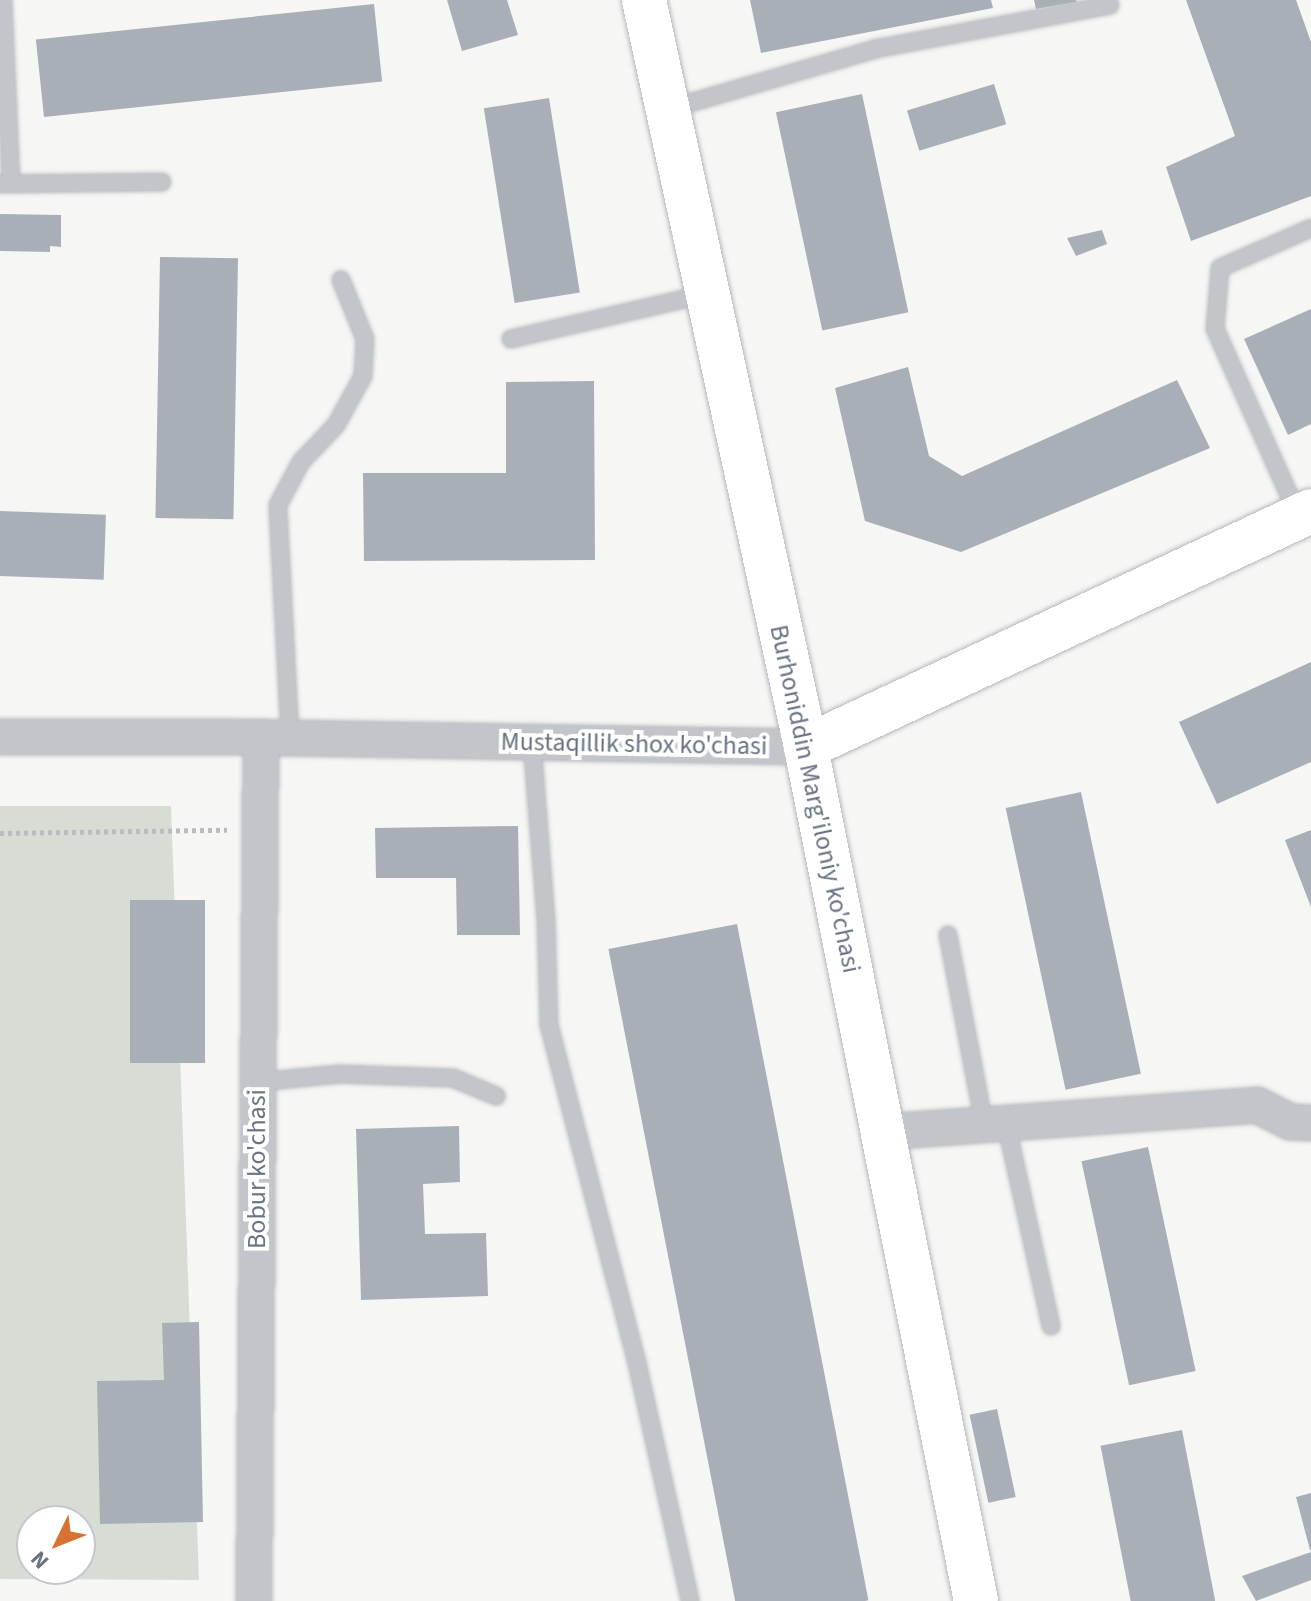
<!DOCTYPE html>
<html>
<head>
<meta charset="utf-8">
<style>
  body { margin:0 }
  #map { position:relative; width:1311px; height:1601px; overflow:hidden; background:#f6f6f4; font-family:"Source Sans 3",sans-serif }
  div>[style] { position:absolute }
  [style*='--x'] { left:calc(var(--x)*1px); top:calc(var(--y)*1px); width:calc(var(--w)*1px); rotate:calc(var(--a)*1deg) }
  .green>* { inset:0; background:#d7ddd5 }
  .building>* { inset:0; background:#a9afb6; transform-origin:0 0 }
  .path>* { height:5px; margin-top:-2.5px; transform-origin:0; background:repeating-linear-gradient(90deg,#babcbf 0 4px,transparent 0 8px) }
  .roads { filter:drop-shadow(0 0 2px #b5b8bd) drop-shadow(0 0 2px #b5b8bd) }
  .lane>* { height:16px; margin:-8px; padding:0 8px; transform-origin:8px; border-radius:8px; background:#c2c5c9 }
  .street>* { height:34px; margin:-17px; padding:0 17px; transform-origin:17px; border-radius:17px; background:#c2c5c9 }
  .secondary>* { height:44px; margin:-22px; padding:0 22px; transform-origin:22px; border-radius:22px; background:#fff }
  span { translate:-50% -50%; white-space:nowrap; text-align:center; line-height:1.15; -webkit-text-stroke:8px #fff; paint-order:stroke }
  .street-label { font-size:26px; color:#677283 }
  .north { position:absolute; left:16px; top:1505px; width:80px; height:80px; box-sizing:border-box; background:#fff; border:2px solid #c2c7cd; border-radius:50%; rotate:227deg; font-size:22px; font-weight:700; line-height:32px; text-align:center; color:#677283 }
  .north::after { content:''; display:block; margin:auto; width:28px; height:36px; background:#d87232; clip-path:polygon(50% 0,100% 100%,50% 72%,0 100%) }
</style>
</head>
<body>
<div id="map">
  <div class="green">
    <i style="clip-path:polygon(evenodd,0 806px,171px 806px,199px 1580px,0 1579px,0 806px,32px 1521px,80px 1521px,80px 1569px,32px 1569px,32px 1521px)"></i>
  </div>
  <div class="building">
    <i style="clip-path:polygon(447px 0,507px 0,518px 35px,462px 51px)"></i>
    <i style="clip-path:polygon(750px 0,991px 0,993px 8px,761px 53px)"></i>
    <i style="clip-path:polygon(1034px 0,1076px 0,1077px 2px,1036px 9px)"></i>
    <i style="clip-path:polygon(1186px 0,1296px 0,1311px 42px,1311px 196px,1191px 241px,1166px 167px,1235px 136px)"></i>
    <i style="left:374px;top:4px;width:78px;height:340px;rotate:84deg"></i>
    <i style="left:994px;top:84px;width:42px;height:91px;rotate:73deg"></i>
    <i style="left:862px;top:94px;width:223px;height:88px;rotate:78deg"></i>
    <i style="left:549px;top:98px;width:197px;height:66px;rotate:81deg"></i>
    <i style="clip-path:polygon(0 214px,61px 215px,61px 247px,50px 246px,50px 252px,0 251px)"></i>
    <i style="clip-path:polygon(1102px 230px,1107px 244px,1076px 256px,1067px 238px)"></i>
    <i style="left:160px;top:257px;width:78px;height:261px;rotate:1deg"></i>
    <i style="clip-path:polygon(1311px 309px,1311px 424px,1288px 435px,1244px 339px)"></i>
    <i style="clip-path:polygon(908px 367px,929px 456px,962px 476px,1177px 380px,1210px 448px,961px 552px,865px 521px,835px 388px)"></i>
    <i style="clip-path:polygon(594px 381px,595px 560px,364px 561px,363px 473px,506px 473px,506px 382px)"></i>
    <i style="left:0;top:511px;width:106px;height:65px;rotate:2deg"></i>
    <i style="clip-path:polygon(1311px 662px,1311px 762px,1217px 804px,1179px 722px)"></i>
    <i style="left:1081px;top:792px;width:288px;height:77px;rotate:78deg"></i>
    <i style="clip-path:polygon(518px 826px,520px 935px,457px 935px,456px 878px,376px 878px,375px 828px)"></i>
    <i style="clip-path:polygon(1311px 830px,1311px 907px,1285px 840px)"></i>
    <i style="left:205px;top:900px;width:163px;height:75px;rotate:90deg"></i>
    <i style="left:737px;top:924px;width:689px;height:131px;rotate:79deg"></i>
    <i style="clip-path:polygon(459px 1126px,460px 1182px,423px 1184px,425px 1234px,486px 1233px,488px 1296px,361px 1300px,356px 1129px)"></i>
    <i style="left:1148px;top:1147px;width:229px;height:68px;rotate:78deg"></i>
    <i style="clip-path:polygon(199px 1322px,203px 1522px,100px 1524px,97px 1381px,164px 1380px,162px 1323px)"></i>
    <i style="left:997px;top:1409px;width:90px;height:28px;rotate:78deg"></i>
    <i style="left:1182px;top:1430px;width:174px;height:83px;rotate:79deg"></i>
    <i style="clip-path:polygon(1311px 1493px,1311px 1550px,1310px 1550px,1296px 1497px)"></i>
    <i style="clip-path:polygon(1311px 1552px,1311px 1580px,1256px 1601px,1242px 1576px)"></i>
  </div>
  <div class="path">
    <i style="--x:0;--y:833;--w:227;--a:-0.8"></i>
  </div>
  <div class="roads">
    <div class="lane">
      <i style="--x:3;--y:0;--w:183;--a:87.5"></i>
      <i style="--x:669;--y:109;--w:215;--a:-16.2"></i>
      <i style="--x:875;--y:49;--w:239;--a:-10.6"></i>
      <i style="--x:0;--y:184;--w:162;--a:-0.7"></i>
      <i style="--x:511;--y:339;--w:200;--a:-13"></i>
      <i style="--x:1298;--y:515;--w:204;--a:-114"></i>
      <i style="--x:1215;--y:329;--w:61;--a:-85.3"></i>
      <i style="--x:1220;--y:268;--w:99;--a:-23.7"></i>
      <i style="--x:290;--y:737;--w:232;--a:-93"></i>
      <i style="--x:278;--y:505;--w:49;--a:-61.9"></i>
      <i style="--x:301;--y:462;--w:51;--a:-46.6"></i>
      <i style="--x:336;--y:425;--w:56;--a:-61.1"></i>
      <i style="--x:363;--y:376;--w:37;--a:-87"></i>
      <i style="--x:365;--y:339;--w:64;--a:-112.1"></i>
      <i style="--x:532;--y:742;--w:178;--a:85.5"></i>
      <i style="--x:546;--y:919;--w:106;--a:88.4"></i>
      <i style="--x:549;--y:1025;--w:349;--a:75.4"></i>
      <i style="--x:637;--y:1363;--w:244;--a:77.4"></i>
      <i style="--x:948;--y:935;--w:192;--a:79.2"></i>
      <i style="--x:258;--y:1082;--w:82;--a:-5.6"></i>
      <i style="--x:340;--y:1074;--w:113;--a:2"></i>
      <i style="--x:453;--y:1078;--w:47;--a:22.7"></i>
      <i style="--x:1006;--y:1123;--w:208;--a:77.5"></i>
    </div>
    <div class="street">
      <i style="--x:0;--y:737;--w:231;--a:0"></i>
      <i style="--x:231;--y:737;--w:575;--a:1"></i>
      <i style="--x:883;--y:1132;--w:375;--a:-4.1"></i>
      <i style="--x:1257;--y:1105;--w:38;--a:27"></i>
      <i style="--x:1291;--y:1122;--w:20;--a:3"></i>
      <i style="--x:254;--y:1601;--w:864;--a:-89.54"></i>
    </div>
    <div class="secondary">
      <i style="--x:644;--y:0;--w:764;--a:77.76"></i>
      <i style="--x:806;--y:747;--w:871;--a:78.74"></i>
      <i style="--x:806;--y:747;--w:557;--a:-25.05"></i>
    </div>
  </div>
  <div class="street-label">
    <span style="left:634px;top:744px;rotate:1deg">Mustaqillik shox ko'chasi</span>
    <span style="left:815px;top:799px;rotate:78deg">Burhoniddin Marg'iloniy ko'chasi</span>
    <span style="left:257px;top:1169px;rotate:-90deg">Bobur ko'chasi</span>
  </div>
  <div class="north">N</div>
</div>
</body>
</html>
